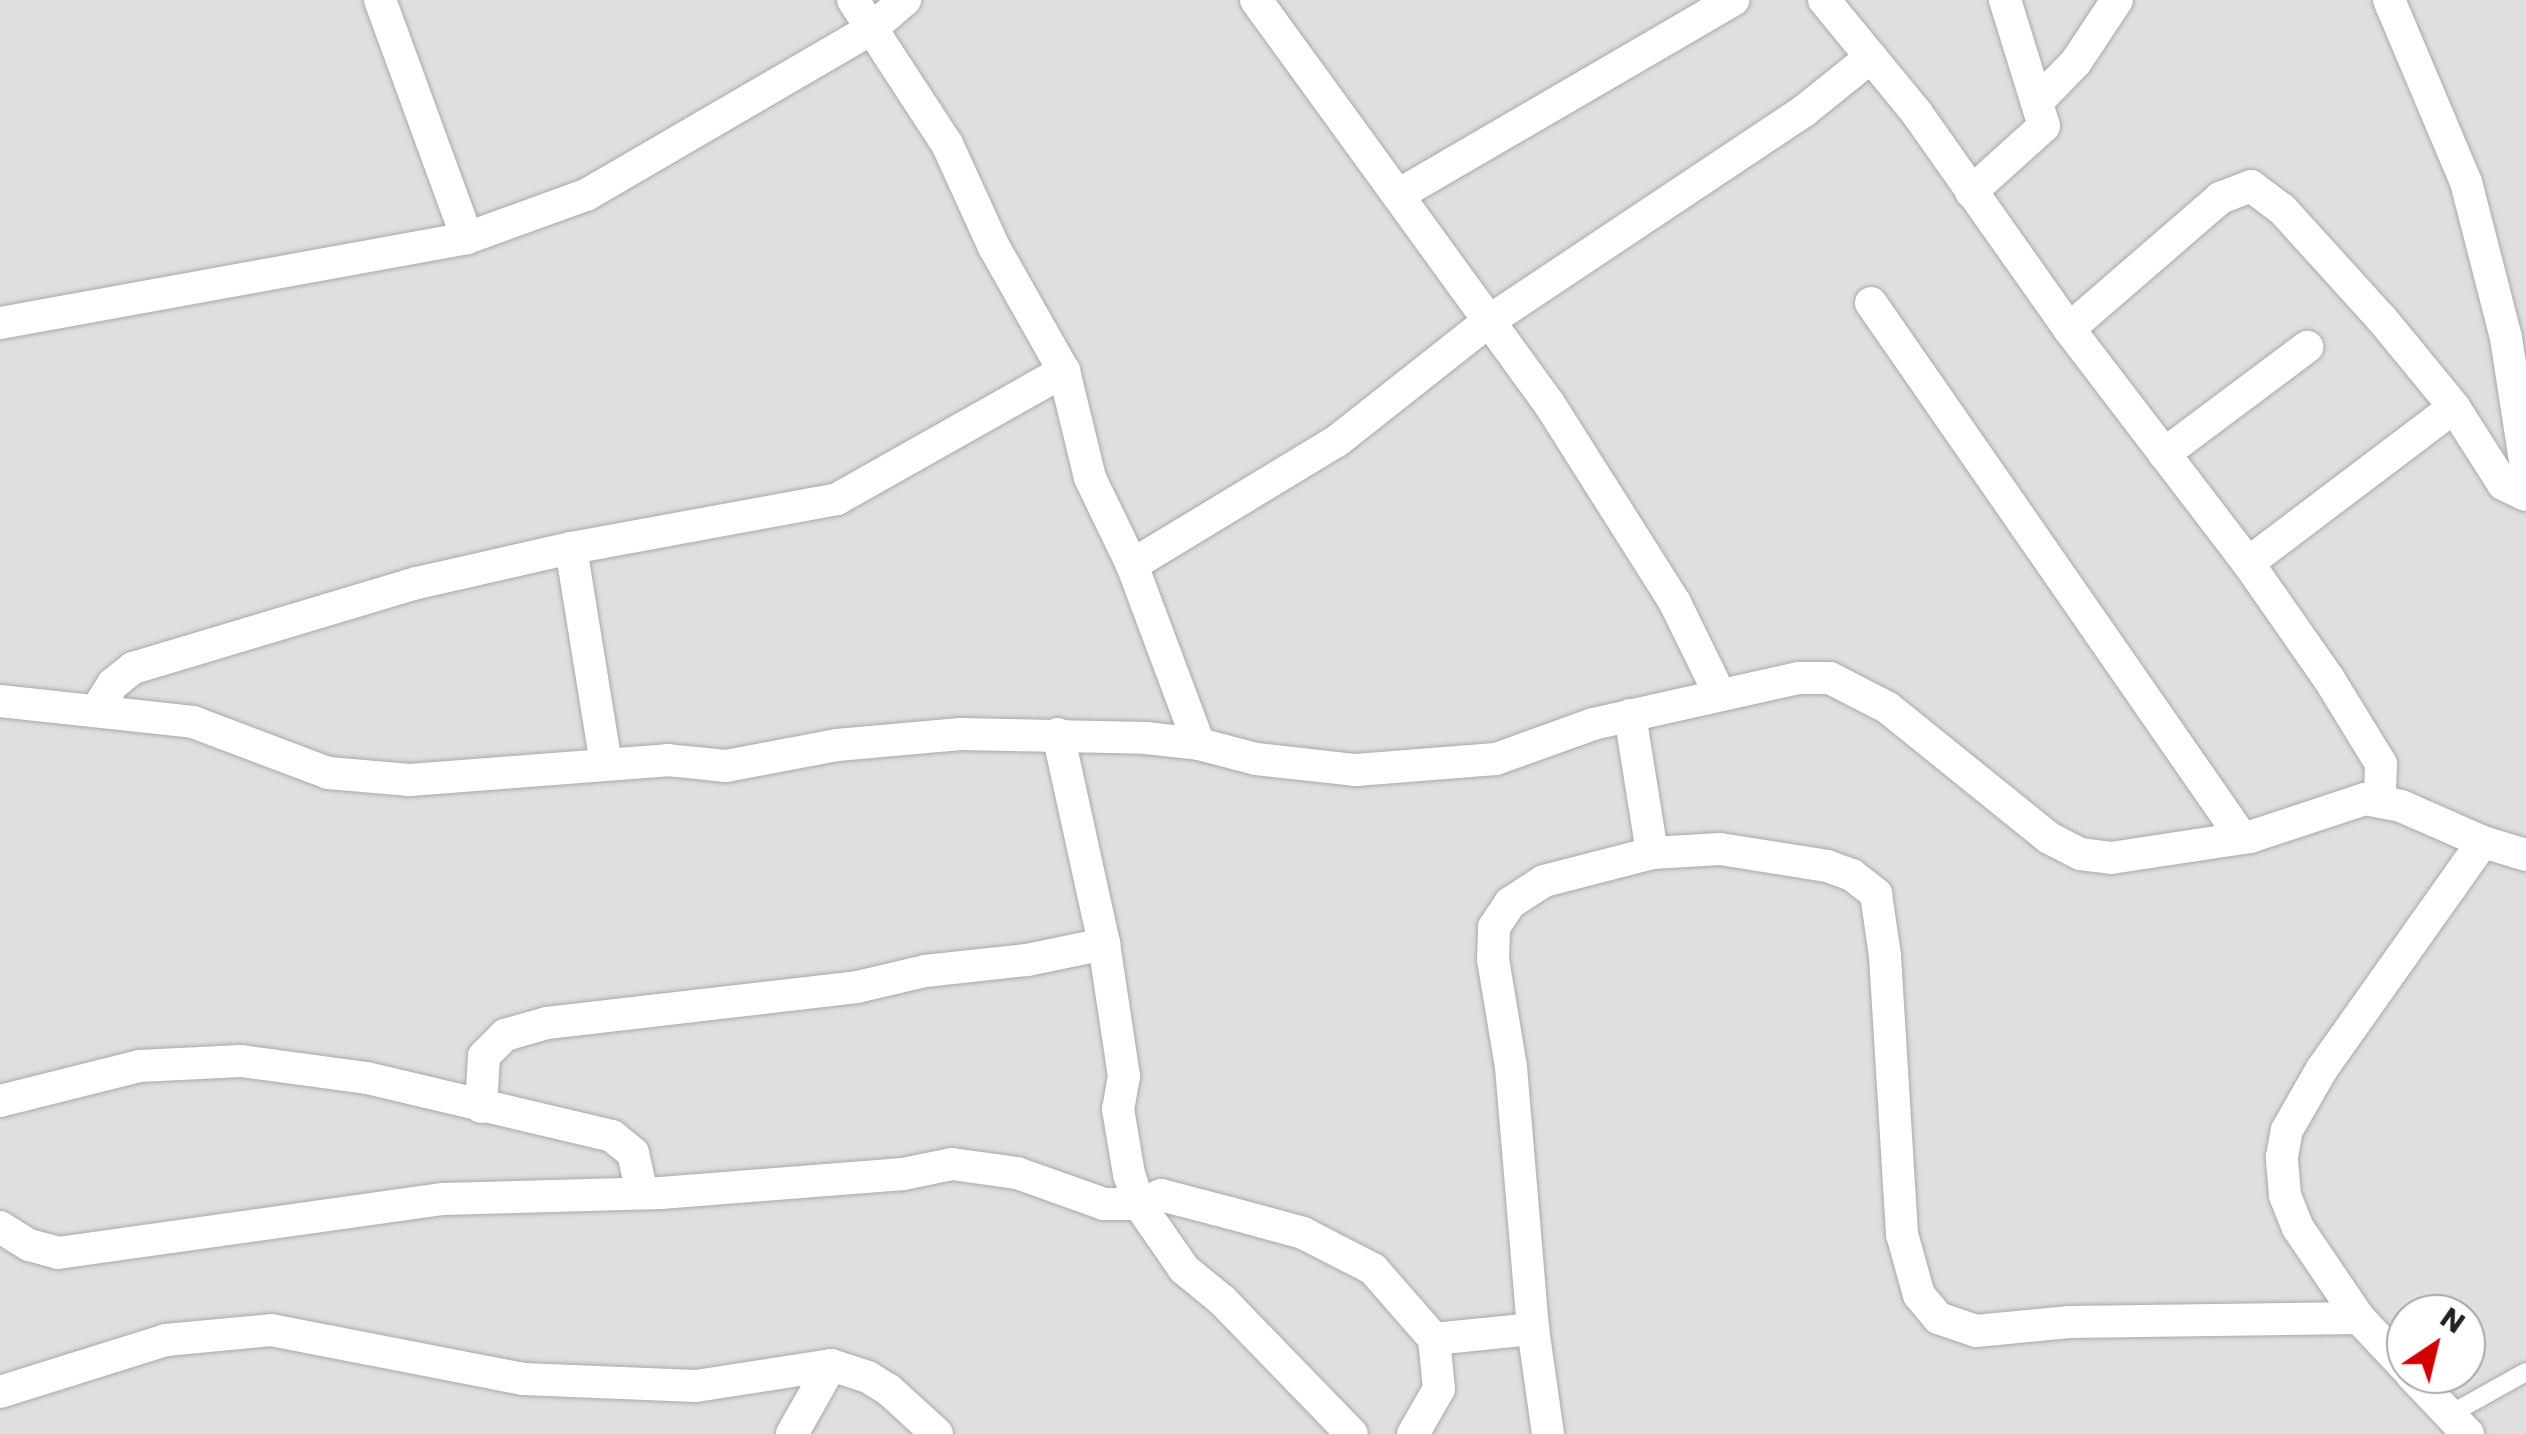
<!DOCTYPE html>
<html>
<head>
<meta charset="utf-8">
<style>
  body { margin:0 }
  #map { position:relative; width:2526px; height:1434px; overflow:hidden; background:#f2efe9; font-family:Poppins,sans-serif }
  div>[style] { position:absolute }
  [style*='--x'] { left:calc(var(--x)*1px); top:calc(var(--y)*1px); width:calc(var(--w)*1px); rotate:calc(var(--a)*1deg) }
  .residential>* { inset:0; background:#e0dfdf }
  .roads { filter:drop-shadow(0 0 2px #a9a9a9) drop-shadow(0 0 2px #a9a9a9) }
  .service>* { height:18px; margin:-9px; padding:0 9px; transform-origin:9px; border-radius:9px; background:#fff }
  .minor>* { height:32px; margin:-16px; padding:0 16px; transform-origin:16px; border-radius:16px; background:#fff }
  span { translate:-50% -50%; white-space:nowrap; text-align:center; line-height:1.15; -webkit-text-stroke:9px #fff; paint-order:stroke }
  .north { position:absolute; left:2386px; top:1294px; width:100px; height:100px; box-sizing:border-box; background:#fff; border:2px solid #a7a7a7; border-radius:50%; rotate:35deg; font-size:28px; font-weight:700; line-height:40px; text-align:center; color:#222 }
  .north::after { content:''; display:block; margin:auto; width:35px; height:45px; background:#d40000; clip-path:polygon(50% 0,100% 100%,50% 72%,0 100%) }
</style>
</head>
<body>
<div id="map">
  <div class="residential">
    <i style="clip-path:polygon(evenodd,0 0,2526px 0,2526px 1434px,0 1434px,0 0,2406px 1314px,2466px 1314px,2466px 1374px,2406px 1374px,2406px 1314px)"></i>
  </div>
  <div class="roads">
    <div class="service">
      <i style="--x:2449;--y:1415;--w:88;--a:-29.2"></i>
    </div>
    <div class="minor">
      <i style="--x:380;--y:0;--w:253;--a:69.9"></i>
      <i style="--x:853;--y:0;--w:172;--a:56.9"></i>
      <i style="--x:947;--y:144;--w:113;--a:65.5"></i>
      <i style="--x:994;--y:247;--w:142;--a:60.6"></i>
      <i style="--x:1064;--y:371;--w:110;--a:76.3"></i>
      <i style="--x:1090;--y:478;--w:97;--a:64.2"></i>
      <i style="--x:1132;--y:565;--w:191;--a:69.5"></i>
      <i style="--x:1256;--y:0;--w:500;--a:54.02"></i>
      <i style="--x:1550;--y:405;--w:234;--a:57.7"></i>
      <i style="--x:1675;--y:603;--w:102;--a:63.9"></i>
      <i style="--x:1824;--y:0;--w:145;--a:50.6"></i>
      <i style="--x:1916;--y:112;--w:266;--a:54.8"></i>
      <i style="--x:2069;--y:329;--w:295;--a:52.6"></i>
      <i style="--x:2248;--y:563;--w:141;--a:55.1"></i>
      <i style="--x:2329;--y:679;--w:100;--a:58.5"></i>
      <i style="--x:2381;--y:764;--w:36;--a:92"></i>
      <i style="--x:2389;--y:0;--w:198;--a:67.1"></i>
      <i style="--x:2466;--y:182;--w:161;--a:75.6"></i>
      <i style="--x:2506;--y:338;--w:131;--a:81.2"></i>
      <i style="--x:2038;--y:101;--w:54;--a:-45.7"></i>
      <i style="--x:2076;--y:62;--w:74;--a:-56.5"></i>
      <i style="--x:1971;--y:192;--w:98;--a:-42.1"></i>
      <i style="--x:2044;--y:126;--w:132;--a:-107.2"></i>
      <i style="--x:1398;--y:195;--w:388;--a:-30.2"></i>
      <i style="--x:1871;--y:303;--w:651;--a:55.26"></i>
      <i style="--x:0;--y:323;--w:475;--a:-10.3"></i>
      <i style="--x:467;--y:238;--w:127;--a:-19.9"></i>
      <i style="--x:586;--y:195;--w:330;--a:-30.2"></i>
      <i style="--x:871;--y:29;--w:45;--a:-40.5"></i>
      <i style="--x:2069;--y:329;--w:200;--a:-40.9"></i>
      <i style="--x:2220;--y:198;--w:33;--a:-21"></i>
      <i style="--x:2251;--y:186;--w:39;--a:37"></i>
      <i style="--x:2282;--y:209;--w:147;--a:47.8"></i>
      <i style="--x:2381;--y:318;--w:115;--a:50.6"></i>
      <i style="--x:2454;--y:407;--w:91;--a:57.5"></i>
      <i style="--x:2503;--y:484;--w:25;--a:26"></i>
      <i style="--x:2164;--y:454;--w:179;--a:-36.8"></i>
      <i style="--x:571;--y:548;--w:218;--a:80.8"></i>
      <i style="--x:2248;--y:563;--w:258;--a:-37.1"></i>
      <i style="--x:1132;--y:565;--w:240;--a:-31.2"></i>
      <i style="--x:1337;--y:441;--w:194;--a:-38.3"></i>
      <i style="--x:1489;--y:321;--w:379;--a:-33.7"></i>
      <i style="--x:1804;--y:111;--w:86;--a:-38.9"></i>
      <i style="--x:0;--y:701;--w:194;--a:6.2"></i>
      <i style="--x:193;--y:722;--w:144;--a:20.7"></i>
      <i style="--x:328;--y:773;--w:82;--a:4.9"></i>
      <i style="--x:410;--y:780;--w:258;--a:-4.4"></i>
      <i style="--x:667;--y:760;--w:59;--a:5.8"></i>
      <i style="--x:726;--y:766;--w:113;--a:-10.7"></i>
      <i style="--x:837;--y:745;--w:124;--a:-5.1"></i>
      <i style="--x:961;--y:734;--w:185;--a:1.2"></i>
      <i style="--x:1146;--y:738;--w:53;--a:6.5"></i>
      <i style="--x:1199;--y:744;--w:59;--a:14.7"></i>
      <i style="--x:1256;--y:759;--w:101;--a:6.3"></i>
      <i style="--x:1356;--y:770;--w:140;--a:-4.5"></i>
      <i style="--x:1496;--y:759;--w:103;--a:-19.8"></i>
      <i style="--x:1593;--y:724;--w:211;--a:-12.6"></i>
      <i style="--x:1799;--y:678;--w:31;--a:0"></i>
      <i style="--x:1830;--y:678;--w:65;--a:27.3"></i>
      <i style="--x:1888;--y:708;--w:207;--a:38.9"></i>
      <i style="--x:2049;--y:838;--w:35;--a:27"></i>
      <i style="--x:2080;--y:854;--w:31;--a:7"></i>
      <i style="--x:2111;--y:858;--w:141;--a:-8.6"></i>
      <i style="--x:2250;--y:837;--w:121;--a:-18.3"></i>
      <i style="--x:2365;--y:799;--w:37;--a:11"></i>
      <i style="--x:2401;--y:806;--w:90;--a:23.7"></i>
      <i style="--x:2483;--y:842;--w:45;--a:16.8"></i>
      <i style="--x:96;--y:711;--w:32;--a:-58"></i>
      <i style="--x:113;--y:684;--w:26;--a:-39"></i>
      <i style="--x:133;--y:668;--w:296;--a:-16.7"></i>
      <i style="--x:417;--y:583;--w:158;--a:-12.8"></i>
      <i style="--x:571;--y:548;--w:270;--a:-10.4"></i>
      <i style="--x:837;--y:499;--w:261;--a:-29.4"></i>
      <i style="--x:1630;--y:715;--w:140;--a:80.9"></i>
      <i style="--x:1058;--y:734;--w:215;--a:77.6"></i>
      <i style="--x:1104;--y:944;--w:134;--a:81.4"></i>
      <i style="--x:1124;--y:1076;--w:34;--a:100"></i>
      <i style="--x:1118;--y:1109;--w:66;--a:80.4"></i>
      <i style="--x:1129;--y:1174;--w:32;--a:72"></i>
      <i style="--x:1139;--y:1204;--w:24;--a:-22"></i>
      <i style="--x:1161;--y:1195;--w:71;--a:14.6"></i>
      <i style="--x:1230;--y:1213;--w:76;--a:15.3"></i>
      <i style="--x:1303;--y:1233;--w:79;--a:27.2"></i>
      <i style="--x:1373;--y:1269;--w:93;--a:48.9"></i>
      <i style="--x:1434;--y:1339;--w:50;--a:84.3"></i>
      <i style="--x:1439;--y:1389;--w:52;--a:120"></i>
      <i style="--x:0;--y:1101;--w:143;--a:-14.1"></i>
      <i style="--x:139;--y:1066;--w:102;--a:-2.8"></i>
      <i style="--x:241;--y:1061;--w:127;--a:7.7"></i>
      <i style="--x:367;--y:1078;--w:252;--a:13.3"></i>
      <i style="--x:612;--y:1136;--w:27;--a:39"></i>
      <i style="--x:633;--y:1153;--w:41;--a:77.3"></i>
      <i style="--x:481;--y:1107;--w:51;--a:-86.6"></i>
      <i style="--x:484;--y:1056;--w:30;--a:-45"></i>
      <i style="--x:505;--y:1035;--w:44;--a:-15.9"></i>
      <i style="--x:547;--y:1023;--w:312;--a:-6.6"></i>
      <i style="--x:857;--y:987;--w:70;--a:-13.2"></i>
      <i style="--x:925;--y:971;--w:103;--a:-6.2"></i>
      <i style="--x:1027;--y:960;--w:79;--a:-11.7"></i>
      <i style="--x:0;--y:1227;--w:34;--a:32"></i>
      <i style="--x:29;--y:1245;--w:30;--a:15"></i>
      <i style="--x:58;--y:1253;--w:389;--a:-8"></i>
      <i style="--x:443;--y:1199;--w:218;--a:-1.6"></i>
      <i style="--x:661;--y:1193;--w:243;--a:-4.5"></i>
      <i style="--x:903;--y:1174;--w:50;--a:-11.5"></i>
      <i style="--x:952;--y:1164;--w:66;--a:7.9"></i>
      <i style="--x:1017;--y:1173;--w:92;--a:19.6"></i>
      <i style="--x:1104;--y:1204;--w:35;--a:0"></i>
      <i style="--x:1139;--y:1204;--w:79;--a:55.3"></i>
      <i style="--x:1184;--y:1269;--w:50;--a:39.4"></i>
      <i style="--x:1223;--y:1301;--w:185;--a:45.9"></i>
      <i style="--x:1434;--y:1339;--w:100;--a:-5.8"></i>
      <i style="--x:2406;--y:1368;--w:69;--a:-133.2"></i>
      <i style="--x:2359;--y:1318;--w:109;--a:-124.1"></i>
      <i style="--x:2298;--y:1228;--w:35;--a:-112"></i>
      <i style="--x:2285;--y:1195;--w:38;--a:-95"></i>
      <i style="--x:2282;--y:1157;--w:27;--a:-80"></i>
      <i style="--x:2287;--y:1130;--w:70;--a:-60.2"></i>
      <i style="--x:2322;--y:1069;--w:278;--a:-54.7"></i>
      <i style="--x:2411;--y:1374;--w:83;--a:46.5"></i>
      <i style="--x:0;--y:1392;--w:174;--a:-17.4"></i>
      <i style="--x:166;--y:1340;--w:105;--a:-5.4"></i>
      <i style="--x:271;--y:1330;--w:257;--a:11"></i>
      <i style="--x:523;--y:1379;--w:173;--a:2.3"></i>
      <i style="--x:696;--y:1386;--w:137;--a:-8.8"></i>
      <i style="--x:831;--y:1365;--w:39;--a:18"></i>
      <i style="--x:868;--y:1377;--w:25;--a:32"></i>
      <i style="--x:889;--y:1390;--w:65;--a:42.5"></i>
      <i style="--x:792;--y:1434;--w:79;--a:-60.5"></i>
      <i style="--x:1548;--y:1434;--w:106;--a:-98.1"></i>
      <i style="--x:1533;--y:1329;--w:263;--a:-94.8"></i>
      <i style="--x:1511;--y:1067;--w:109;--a:-99.5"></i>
      <i style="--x:1493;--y:960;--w:33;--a:-88"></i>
      <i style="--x:1494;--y:927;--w:29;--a:-56"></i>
      <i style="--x:1510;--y:903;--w:40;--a:-32.9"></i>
      <i style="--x:1544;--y:881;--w:112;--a:-14.5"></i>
      <i style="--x:1652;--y:853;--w:68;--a:-3.4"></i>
      <i style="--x:1720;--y:849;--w:108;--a:9"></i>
      <i style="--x:1827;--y:866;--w:27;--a:20"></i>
      <i style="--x:1852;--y:875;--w:31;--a:38"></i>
      <i style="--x:1876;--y:894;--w:63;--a:81.7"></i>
      <i style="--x:1885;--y:956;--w:279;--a:86.5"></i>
      <i style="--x:1902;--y:1234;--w:63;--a:74.4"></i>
      <i style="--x:1919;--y:1295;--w:30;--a:50"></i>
      <i style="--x:1938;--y:1318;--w:40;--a:18.9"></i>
      <i style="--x:1976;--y:1331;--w:94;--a:-5.5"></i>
      <i style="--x:2070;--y:1322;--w:289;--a:-0.8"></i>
    </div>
  </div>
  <div class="north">N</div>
</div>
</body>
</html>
